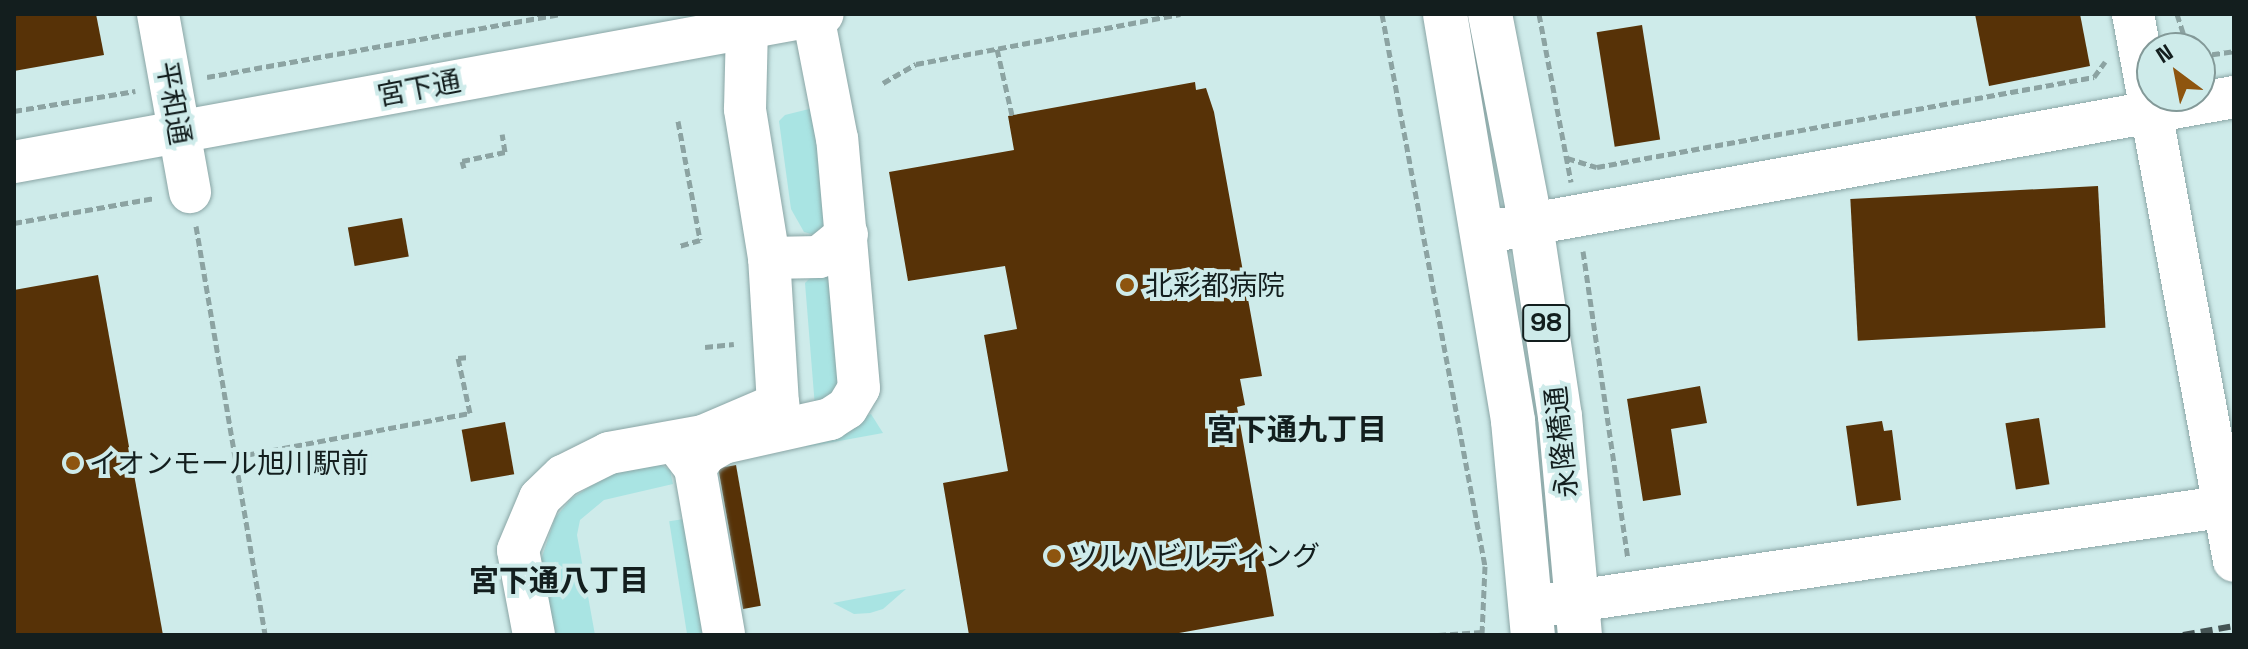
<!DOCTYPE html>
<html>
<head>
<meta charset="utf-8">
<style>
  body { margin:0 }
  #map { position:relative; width:2248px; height:649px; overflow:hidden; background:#ceebea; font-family:"Space Grotesk","Noto Sans JP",sans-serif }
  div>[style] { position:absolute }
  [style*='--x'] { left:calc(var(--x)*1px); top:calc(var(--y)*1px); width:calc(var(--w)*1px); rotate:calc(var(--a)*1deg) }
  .green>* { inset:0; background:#a9e4e3; transform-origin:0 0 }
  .building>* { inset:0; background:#573207; transform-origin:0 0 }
  .path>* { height:5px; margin-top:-2.5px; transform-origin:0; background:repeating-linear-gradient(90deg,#8ca3a2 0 8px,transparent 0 12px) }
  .roads { filter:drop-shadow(0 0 2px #8aa5a5) drop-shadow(0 0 2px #8aa5a5) }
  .minor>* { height:42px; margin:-21px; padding:0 21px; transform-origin:21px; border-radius:21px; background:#fff }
  .major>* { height:44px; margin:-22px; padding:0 22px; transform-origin:22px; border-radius:22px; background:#fff }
  .rail>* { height:6px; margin-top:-3px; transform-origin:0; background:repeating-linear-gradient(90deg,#455454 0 12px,transparent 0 18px) }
  .dots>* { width:22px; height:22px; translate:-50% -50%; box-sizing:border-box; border:4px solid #ceebea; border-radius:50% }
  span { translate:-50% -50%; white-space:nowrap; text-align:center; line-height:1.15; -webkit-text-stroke:8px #ceebea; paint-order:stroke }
  .shield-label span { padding:2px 6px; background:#ceebea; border:2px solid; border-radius:6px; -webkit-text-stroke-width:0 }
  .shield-label { font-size:26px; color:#131e1e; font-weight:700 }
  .street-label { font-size:28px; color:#131e1e }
  .poi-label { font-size:28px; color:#131e1e }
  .left { translate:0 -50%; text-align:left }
  .neighbourhood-label { font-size:30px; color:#131e1e; font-weight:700 }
  .frame { position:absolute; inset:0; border:16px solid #131e1e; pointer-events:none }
  .north { position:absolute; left:2136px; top:32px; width:80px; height:80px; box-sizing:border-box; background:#ceebea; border:2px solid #839998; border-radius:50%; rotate:328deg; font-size:22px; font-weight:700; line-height:32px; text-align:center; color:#131e1e }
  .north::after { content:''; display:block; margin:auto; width:28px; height:36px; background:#8e550f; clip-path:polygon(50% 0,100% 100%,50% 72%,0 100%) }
</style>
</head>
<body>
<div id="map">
  <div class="green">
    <i style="clip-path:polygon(813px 108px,833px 223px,815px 235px,804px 232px,791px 209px,779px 121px,785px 115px)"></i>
    <i style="clip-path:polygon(819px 269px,832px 276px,846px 382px,815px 407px,805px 283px)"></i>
    <i style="clip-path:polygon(871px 414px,883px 433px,806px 447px,806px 441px)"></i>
    <i style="clip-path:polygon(661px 465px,670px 470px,673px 484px,604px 500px,580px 520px,577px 535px,595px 635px,550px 635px,539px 566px,555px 518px,571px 499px,614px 471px)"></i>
    <i style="left:684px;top:519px;width:117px;height:15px;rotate:81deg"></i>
    <i style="clip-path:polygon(906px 589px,883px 609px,870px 613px,854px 614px,833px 603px)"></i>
  </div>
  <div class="building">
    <i style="clip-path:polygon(14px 14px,96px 14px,104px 55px,14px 71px)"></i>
    <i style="clip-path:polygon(1975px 14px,2080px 14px,2090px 66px,1989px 86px)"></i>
    <i style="left:1642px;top:25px;width:116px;height:46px;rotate:81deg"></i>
    <i style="clip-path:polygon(1195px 82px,1196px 90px,1206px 88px,1214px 112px,1262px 376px,1240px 379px,1245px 405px,1237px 407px,1274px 616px,1168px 635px,969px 635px,943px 483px,1008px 471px,984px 335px,1017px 329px,1005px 266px,908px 281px,889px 172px,1014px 150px,1008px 116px)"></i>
    <i style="left:2098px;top:186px;width:142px;height:248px;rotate:87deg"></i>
    <i style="left:402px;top:218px;width:39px;height:55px;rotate:80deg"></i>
    <i style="clip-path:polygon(98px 275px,163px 635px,14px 635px,14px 290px)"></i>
    <i style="clip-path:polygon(1700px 386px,1707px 423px,1671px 429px,1681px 495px,1643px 501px,1627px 399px)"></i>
    <i style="left:2039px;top:418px;width:67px;height:34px;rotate:81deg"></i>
    <i style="clip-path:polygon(1882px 421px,1884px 431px,1892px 430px,1901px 500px,1857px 506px,1846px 426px)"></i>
    <i style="left:505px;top:422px;width:53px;height:44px;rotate:80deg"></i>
    <i style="left:736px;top:465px;width:143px;height:18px;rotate:80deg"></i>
  </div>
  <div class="path">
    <i style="--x:1382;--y:14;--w:562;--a:79.43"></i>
    <i style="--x:1485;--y:566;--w:69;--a:92.5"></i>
    <i style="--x:1539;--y:14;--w:171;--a:79.2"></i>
    <i style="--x:2177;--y:14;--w:36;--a:72"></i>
    <i style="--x:997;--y:49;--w:68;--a:77.2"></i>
    <i style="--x:2200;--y:56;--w:34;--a:-8"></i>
    <i style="--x:207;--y:77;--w:359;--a:-10.1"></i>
    <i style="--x:883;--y:83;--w:38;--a:-30"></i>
    <i style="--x:916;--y:64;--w:269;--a:-10.7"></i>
    <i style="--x:14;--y:111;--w:123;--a:-9.4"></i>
    <i style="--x:678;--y:121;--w:121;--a:79.5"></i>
    <i style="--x:700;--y:240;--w:22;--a:164"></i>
    <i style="--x:1567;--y:158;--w:31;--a:17"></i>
    <i style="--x:1597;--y:167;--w:505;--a:-10.26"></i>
    <i style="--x:2094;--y:77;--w:19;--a:-54"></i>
    <i style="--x:464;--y:168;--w:7;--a:-106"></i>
    <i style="--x:462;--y:161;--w:44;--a:-11.8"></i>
    <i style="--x:505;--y:152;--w:18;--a:-99"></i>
    <i style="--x:14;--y:223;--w:143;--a:-10.1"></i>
    <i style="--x:196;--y:226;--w:415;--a:80.4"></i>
    <i style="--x:1583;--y:251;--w:310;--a:81.7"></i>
    <i style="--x:705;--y:347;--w:29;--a:-6"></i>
    <i style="--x:235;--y:457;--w:239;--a:-10.6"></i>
    <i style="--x:470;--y:413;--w:56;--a:-102.3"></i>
    <i style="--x:458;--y:358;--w:11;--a:-5"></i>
    <i style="--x:1438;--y:635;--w:44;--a:-3.9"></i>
  </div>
  <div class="roads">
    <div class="minor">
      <i style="--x:158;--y:14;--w:181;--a:79.8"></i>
      <i style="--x:2133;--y:14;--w:556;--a:79.54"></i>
      <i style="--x:14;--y:162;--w:822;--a:-10.37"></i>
      <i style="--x:1482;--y:233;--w:764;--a:-10.25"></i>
      <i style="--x:769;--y:258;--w:50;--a:-1.1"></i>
      <i style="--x:819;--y:257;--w:36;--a:-39"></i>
      <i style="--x:680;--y:448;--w:25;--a:53"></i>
      <i style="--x:695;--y:468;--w:169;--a:80.1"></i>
      <i style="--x:695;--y:468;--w:19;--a:-54"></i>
      <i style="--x:706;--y:453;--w:20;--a:-30"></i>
      <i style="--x:723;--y:443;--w:110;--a:-12.6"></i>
      <i style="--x:830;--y:419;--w:20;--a:-33"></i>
      <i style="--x:847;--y:408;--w:23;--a:-59"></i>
      <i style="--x:859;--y:388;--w:250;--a:-95"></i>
      <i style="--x:837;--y:139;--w:125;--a:-101"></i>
      <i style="--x:1541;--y:606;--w:700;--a:-8.29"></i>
      <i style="--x:534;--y:635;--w:86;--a:-100.7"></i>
      <i style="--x:518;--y:550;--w:56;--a:-67.1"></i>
      <i style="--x:540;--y:498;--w:32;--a:-44"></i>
      <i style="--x:563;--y:476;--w:51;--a:-26.6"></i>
      <i style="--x:609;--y:453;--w:96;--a:-10.3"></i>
      <i style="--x:703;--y:436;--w:82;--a:-23.1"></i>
      <i style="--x:778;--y:404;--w:146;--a:-93.5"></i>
      <i style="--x:769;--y:258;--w:151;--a:-99.2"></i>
      <i style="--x:745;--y:109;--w:82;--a:-88.6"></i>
    </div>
    <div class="major">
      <i style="--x:745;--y:14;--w:13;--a:81"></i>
      <i style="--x:813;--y:14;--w:2;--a:90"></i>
      <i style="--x:1445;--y:14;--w:413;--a:80.5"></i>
      <i style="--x:1513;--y:421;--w:215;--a:84.7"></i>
      <i style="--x:1490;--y:14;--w:215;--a:79"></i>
      <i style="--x:1531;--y:225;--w:193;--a:81.4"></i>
      <i style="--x:1560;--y:416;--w:220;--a:84.8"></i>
    </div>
  </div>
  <div class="rail">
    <i style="--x:2183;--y:635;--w:52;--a:-10"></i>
  </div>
  <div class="dots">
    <i style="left:1127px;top:285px;background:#8e550f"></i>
    <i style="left:73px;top:463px;background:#8e550f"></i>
    <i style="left:1054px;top:556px;background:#8e550f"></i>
  </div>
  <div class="shield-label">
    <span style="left:1546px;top:323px">98</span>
  </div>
  <div class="street-label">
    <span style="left:419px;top:88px;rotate:-11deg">宮下通</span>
    <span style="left:174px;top:103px;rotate:80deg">平和通</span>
    <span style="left:1561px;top:442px;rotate:-96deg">永隆橋通</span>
  </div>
  <div class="poi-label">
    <span class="left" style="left:1145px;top:285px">北彩都病院</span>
    <span class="left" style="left:89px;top:463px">イオンモール旭川駅前</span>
    <span class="left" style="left:1070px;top:556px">ツルハビルディング</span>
  </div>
  <div class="neighbourhood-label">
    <span style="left:1297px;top:430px">宮下通九丁目</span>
    <span style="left:559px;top:581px">宮下通八丁目</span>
  </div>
  <div class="frame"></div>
  <div class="north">N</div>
</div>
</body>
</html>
